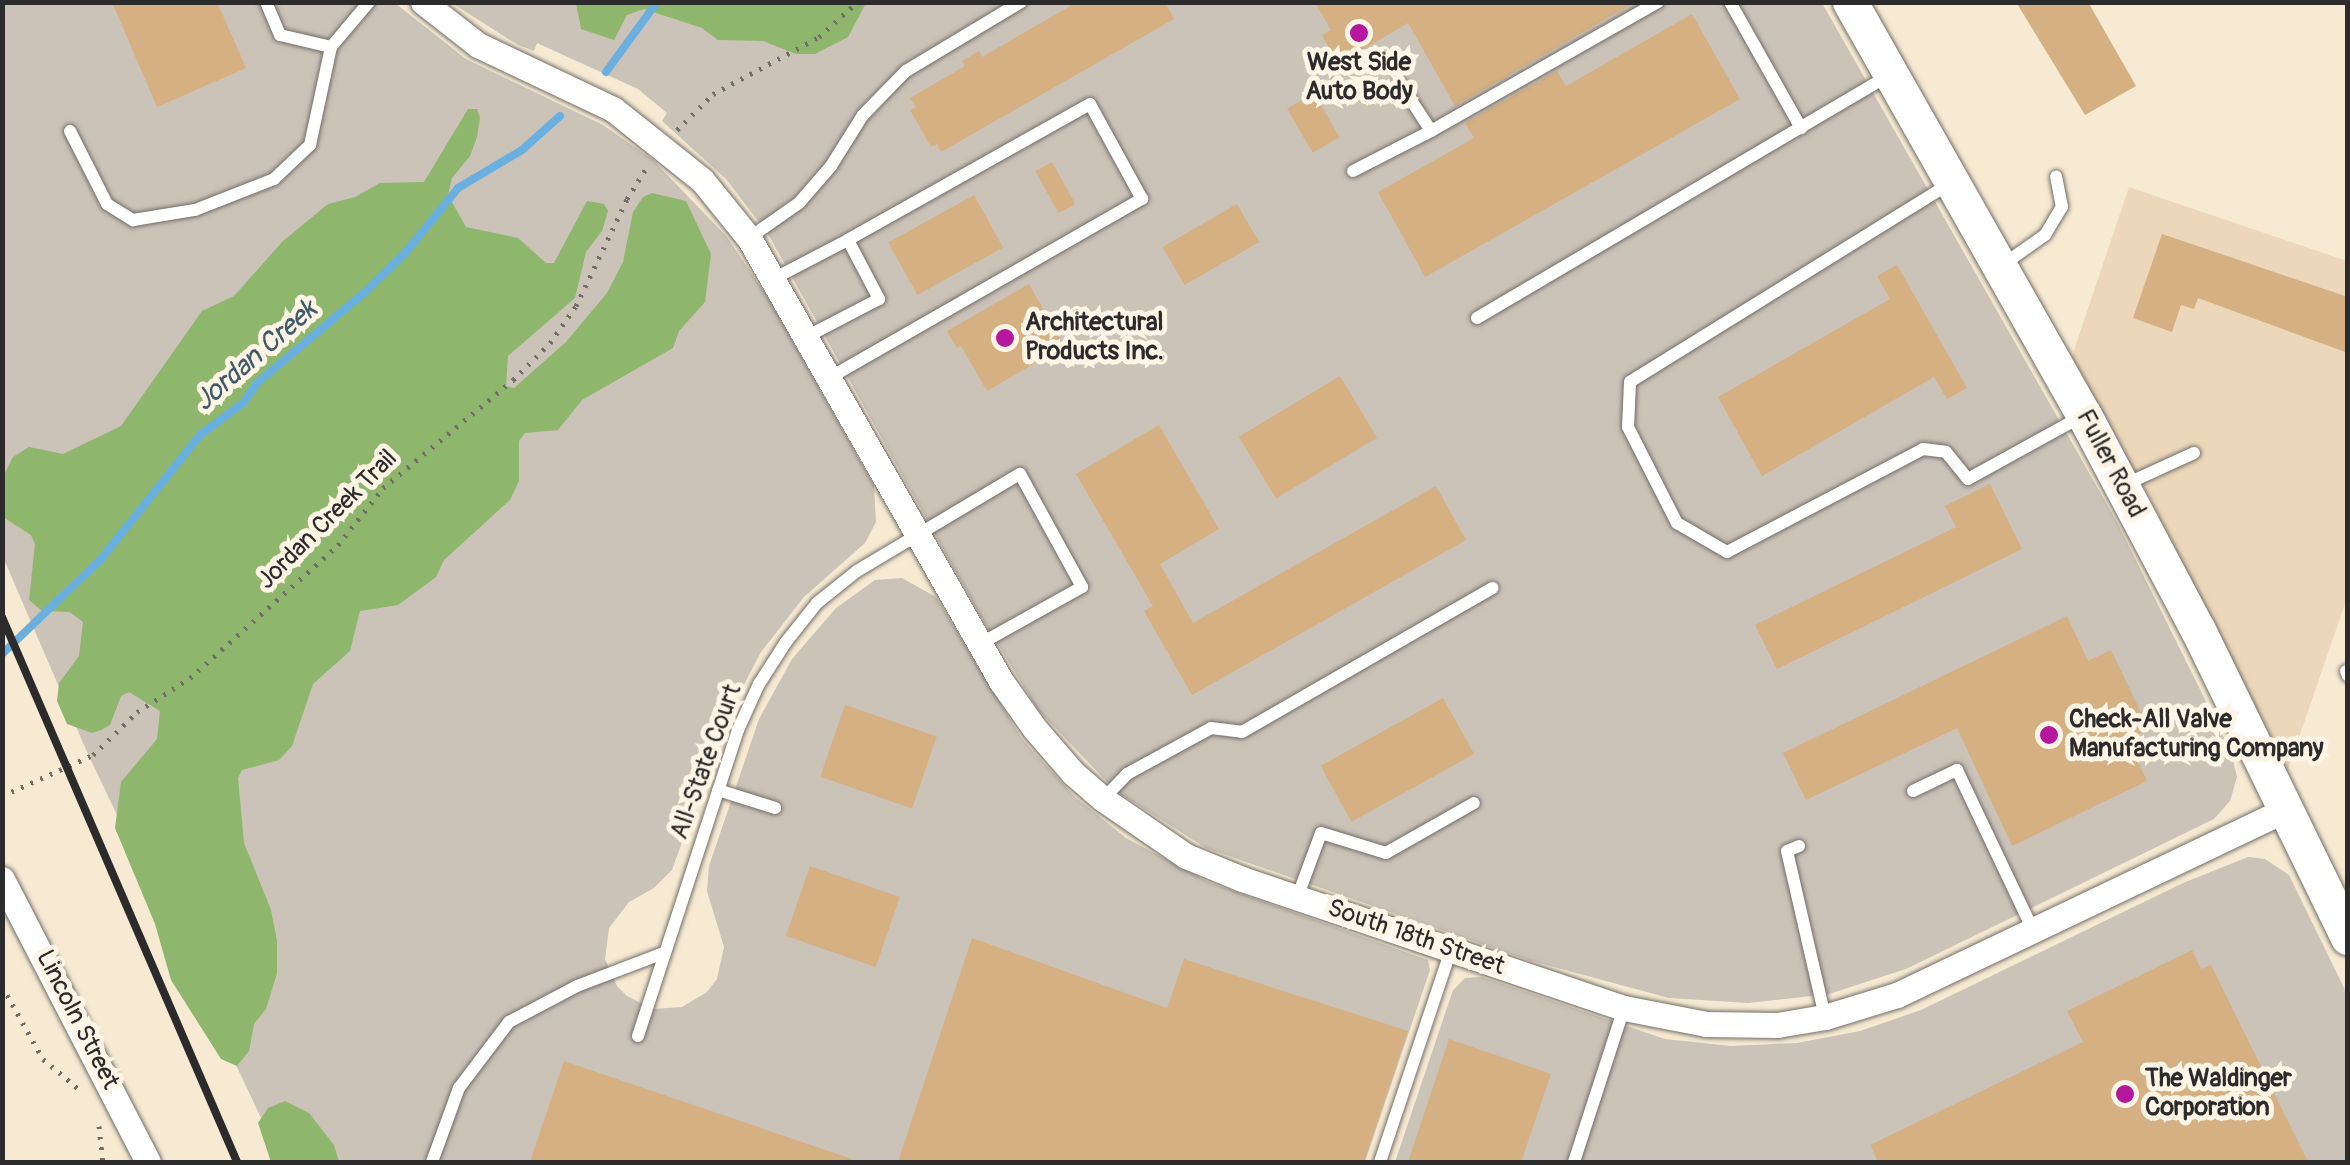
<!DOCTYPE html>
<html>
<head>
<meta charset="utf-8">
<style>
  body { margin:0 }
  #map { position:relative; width:2350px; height:1165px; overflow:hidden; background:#f7ead3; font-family:Pangolin,sans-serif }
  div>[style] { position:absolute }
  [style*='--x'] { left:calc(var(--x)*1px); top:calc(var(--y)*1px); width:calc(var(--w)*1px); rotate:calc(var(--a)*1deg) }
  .built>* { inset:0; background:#ecd7ba }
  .industrial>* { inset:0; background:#cbc2b8 }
  .forest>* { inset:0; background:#8eb66d }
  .stream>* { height:8px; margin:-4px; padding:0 4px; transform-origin:4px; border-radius:4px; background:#69b0e0 }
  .building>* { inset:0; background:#d5b082; transform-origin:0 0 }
  .path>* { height:5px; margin-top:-2.5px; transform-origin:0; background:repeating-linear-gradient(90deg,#726e66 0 2.5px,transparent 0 10.5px) }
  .roads { filter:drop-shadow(0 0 2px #726e66) drop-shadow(0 0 2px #726e66) }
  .lane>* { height:12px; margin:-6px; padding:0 6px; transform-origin:6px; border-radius:6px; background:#fff }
  .street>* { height:25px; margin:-12.5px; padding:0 12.5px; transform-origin:12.5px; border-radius:12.5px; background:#fff }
  .secondary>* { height:35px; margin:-17.5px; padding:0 17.5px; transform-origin:17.5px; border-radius:17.5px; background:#fff }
  .rail>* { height:8px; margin:-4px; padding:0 4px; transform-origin:4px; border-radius:4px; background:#2b2b2b }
  .dots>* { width:28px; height:28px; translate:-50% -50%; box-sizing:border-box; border:5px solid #fcf5e5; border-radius:50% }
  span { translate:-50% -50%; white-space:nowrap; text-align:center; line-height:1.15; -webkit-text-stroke:10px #fcf5e5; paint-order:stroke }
  .poi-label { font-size:25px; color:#2b2b2b; font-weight:700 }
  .left { translate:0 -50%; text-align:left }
  .street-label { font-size:25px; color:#2b2b2b }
  .water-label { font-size:28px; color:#415a6a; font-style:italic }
  .frame { position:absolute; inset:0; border:5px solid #2b2b2b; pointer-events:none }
</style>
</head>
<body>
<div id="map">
  <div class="built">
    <i style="clip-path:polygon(2129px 187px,2347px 261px,2347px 598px,2286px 775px,2149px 496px,2071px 359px)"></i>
  </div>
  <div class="industrial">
    <i style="clip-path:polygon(2px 3px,395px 3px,466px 59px,603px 125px,653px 160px,727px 237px,770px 301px,874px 486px,876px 522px,865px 543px,804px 597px,761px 652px,728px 715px,672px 870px,654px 888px,629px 902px,609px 928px,605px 959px,617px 986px,627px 996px,653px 1009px,682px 1007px,707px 992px,717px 979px,724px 947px,707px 891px,709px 866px,759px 719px,792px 659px,836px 608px,875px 580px,902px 578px,936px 597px,1022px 739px,1075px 797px,1126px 838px,1208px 882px,1428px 960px,1430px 970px,1365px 1162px,282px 1162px,87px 752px,3px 557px)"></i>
    <i style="clip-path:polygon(452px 3px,1822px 3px,2117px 522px,2231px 752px,2237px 777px,2230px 801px,2214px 819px,1906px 969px,1829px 994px,1748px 1003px,1669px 998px,1528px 960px,1206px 848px,1116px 791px,1038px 710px,979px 613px,768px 234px,726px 179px,662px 121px,667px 113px,638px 89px,537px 43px,534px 51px,518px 45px)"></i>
    <i style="clip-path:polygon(2248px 857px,2265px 859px,2289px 875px,2347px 994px,2347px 1162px,1395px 1162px,1453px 990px,1465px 978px,1482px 977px,1665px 1039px,1731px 1046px,1797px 1043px,1860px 1031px,1921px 1010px,2183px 883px)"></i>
  </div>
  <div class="forest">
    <i style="clip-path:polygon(576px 3px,576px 2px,866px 3px,848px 37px,815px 54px,796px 54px,763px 41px,718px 40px,702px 28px,644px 9px,627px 15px,614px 40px,581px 29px)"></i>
    <i style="clip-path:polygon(468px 109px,477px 109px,480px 118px,477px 137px,470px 156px,452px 178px,448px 195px,466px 227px,518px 238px,546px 263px,554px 263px,587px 201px,604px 204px,608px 211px,602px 231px,586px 252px,575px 298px,508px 356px,506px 386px,514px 388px,566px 342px,607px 293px,623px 262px,633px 212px,643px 197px,652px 193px,686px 201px,711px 254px,705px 302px,679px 331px,673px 348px,582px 400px,558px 430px,525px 433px,519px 441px,519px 481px,510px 500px,444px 560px,436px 577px,398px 605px,360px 611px,350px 651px,313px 684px,292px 746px,279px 760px,242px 770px,238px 778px,244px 843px,271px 910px,277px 941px,277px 973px,266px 1009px,254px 1024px,249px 1051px,237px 1066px,221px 1059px,171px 980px,155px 924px,115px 828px,121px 782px,157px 739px,160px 711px,129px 692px,121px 696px,110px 725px,101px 730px,92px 733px,67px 724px,57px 701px,59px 683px,79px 656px,83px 622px,70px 612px,42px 611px,29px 600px,35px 544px,31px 535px,3px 517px,3px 477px,13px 457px,29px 447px,63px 454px,121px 426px,202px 311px,234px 296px,283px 241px,328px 204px,355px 197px,380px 183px,424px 182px)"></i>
    <i style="clip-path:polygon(285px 1101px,309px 1113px,334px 1145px,339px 1162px,271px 1162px,258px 1123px,268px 1108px)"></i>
  </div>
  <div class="stream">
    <i style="--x:606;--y:72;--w:87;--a:-53.9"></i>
    <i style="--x:2;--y:654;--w:137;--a:-43.8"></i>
    <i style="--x:101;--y:559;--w:159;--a:-51.4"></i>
    <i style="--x:200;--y:435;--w:54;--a:-36.7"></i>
    <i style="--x:243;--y:403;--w:24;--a:-55"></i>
    <i style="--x:257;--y:383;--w:140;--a:-40.1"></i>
    <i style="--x:364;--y:293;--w:57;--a:-44.3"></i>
    <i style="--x:405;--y:253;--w:84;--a:-50.8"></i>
    <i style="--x:458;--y:188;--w:74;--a:-30.7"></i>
    <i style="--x:522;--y:150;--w:51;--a:-41.8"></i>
  </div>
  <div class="building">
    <i style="clip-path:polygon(112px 2px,217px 2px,246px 68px,157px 107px)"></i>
    <i style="clip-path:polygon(1077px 2px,1165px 2px,1174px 19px,941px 152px,937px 144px,931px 147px,910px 110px,916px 107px,910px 98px,965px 66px,962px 61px,979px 51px,982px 57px)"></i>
    <i style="clip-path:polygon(1315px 2px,1635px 2px,1455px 106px,1408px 23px,1347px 59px,1343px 52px,1334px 57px,1322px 35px,1331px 30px)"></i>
    <i style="clip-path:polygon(2016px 2px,2088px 2px,2136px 86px,2085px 115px)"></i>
    <i style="clip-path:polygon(1692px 14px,1740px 99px,1425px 277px,1378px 192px,1474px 138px,1465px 123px,1557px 71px,1566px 86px)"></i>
    <i style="left:1314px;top:93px;width:51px;height:31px;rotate:60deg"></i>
    <i style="left:1052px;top:162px;width:48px;height:19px;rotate:61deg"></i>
    <i style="left:974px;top:195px;width:60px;height:98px;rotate:61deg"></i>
    <i style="left:1237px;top:204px;width:44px;height:86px;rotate:60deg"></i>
    <i style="clip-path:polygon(2162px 234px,2348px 297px,2348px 353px,2198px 298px,2194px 309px,2181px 305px,2172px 332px,2133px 318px)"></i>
    <i style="clip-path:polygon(1897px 265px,1967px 388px,1947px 399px,1934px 377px,1762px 476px,1718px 397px,1890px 299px,1877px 276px)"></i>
    <i style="clip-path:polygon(1029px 284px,1064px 346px,987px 391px,961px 346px,957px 348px,947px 331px)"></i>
    <i style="left:1340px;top:376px;width:72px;height:118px;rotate:59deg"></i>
    <i style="clip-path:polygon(1159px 425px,1219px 529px,1160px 564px,1193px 623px,1436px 486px,1466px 540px,1192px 695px,1144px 611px,1153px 606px,1076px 474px)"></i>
    <i style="clip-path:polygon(1990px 484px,2022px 549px,1777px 669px,1755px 625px,1956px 527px,1945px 506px)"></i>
    <i style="clip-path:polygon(2067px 616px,2088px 661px,2111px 650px,2149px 729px,2128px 740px,2147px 781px,2012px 846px,1957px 728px,1806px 800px,1783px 753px)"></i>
    <i style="left:1443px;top:698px;width:64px;height:140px;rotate:61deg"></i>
    <i style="left:845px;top:705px;width:97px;height:76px;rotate:19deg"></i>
    <i style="left:810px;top:866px;width:95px;height:74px;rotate:19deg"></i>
    <i style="clip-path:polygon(972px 938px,1167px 1008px,1184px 959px,1408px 1031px,1364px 1162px,898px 1162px)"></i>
    <i style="clip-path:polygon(2192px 950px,2201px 969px,2211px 965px,2308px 1162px,1878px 1162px,1870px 1145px,2083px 1042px,2067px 1011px)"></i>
    <i style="clip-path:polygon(1449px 1039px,1551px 1074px,1521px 1162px,1408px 1162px)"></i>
    <i style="clip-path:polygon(564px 1061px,852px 1159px,851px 1162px,530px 1162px)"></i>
  </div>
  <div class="path">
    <i style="--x:677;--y:130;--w:51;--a:-45"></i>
    <i style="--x:713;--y:94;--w:120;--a:-28.3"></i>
    <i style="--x:819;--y:37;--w:52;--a:-42.6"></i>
    <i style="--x:2;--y:796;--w:100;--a:-24.3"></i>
    <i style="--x:93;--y:755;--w:62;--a:-44.3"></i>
    <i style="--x:137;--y:712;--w:63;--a:-32.7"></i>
    <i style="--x:190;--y:678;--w:199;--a:-41.9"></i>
    <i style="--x:338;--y:545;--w:73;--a:-51.7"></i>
    <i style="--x:383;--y:488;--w:169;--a:-39.7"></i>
    <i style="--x:513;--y:380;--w:52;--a:-45"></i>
    <i style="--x:550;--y:343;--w:45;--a:-54.9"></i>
    <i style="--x:576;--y:306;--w:119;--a:-64.5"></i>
    <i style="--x:627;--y:199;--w:39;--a:-58"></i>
    <i style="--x:2;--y:986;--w:84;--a:60.7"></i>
    <i style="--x:43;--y:1059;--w:48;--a:40"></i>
    <i style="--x:99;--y:1126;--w:36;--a:84"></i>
  </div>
  <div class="roads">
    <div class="lane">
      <i style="--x:266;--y:2;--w:36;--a:67"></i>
      <i style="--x:280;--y:35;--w:52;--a:13.2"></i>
      <i style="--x:1730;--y:2;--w:145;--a:60.6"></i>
      <i style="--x:1400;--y:83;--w:57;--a:57.1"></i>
      <i style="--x:1431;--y:131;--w:261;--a:-29.6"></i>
      <i style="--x:70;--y:131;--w:82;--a:63.1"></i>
      <i style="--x:107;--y:204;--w:31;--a:32"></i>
      <i style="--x:133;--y:220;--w:63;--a:-9.2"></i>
      <i style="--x:195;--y:210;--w:85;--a:-21.4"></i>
      <i style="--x:274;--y:179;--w:50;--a:-43.4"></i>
      <i style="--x:310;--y:145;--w:100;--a:-77.9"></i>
      <i style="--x:331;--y:47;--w:59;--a:-49.8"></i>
      <i style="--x:1353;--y:171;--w:88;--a:-27.1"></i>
      <i style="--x:1949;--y:184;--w:375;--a:148.2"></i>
      <i style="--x:1630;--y:382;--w:45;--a:92.5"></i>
      <i style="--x:1628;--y:427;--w:108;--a:63"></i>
      <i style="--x:1677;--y:523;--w:58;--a:30.1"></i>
      <i style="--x:1727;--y:552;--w:221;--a:-27.7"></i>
      <i style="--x:1923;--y:449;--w:23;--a:7"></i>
      <i style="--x:1946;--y:452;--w:35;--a:51"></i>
      <i style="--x:1968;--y:479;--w:130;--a:-28.9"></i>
      <i style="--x:749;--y:238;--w:61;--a:-35"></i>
      <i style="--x:799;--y:203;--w:49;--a:-49.1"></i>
      <i style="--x:831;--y:166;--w:60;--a:-57.9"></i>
      <i style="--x:863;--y:115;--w:62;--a:-45.7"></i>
      <i style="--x:906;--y:71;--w:134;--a:-31"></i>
      <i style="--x:2001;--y:266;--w:54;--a:-35.2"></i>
      <i style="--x:2045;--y:235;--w:33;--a:-59"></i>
      <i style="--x:2062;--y:207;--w:31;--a:-101"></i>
      <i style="--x:773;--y:279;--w:85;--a:-27.5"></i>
      <i style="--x:848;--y:240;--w:67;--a:62.3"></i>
      <i style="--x:879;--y:299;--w:82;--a:152.5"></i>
      <i style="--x:1477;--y:318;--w:477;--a:-30.5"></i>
      <i style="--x:829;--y:378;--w:361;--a:-29.8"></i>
      <i style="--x:1142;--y:199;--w:108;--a:-118.7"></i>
      <i style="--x:1090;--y:104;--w:278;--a:150.7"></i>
      <i style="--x:2124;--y:485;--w:77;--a:-24.6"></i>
      <i style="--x:2346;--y:671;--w:5;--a:68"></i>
      <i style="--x:718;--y:790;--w:60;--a:17.5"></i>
      <i style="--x:1913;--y:791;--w:49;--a:-25.5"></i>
      <i style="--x:1957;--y:770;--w:179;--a:64.6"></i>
      <i style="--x:1103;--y:799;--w:35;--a:-46"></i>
      <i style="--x:1127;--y:774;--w:96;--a:-28.7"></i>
      <i style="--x:1211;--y:728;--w:31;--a:7"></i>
      <i style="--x:1242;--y:732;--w:289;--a:-29.9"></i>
      <i style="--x:1799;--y:846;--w:13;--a:157"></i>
      <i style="--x:1787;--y:851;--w:170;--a:77.1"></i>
      <i style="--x:1297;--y:898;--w:69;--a:-69.7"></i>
      <i style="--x:1321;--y:833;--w:68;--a:17.1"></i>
      <i style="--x:1386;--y:853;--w:101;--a:-29.6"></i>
      <i style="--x:638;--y:1036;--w:322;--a:-71.9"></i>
      <i style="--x:738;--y:730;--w:51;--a:-65.5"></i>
      <i style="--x:759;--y:684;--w:50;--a:-57.3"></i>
      <i style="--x:786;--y:642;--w:50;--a:-51.5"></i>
      <i style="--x:817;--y:603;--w:51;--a:-38.7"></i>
      <i style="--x:857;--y:571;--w:190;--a:-30.8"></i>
      <i style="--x:1020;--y:474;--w:129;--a:61.2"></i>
      <i style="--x:1082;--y:587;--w:117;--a:150.8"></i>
      <i style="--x:432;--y:1162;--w:79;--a:-70"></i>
      <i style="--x:459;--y:1088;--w:83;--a:-52.9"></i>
      <i style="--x:509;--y:1022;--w:77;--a:-27.9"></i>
      <i style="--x:577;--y:986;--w:93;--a:-20.8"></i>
      <i style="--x:1380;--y:1162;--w:224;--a:-71.5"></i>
      <i style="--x:1574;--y:1162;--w:162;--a:-72"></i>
    </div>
    <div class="street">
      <i style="--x:423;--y:2;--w:70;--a:38"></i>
      <i style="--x:478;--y:45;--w:149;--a:25.4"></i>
      <i style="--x:613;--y:109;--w:114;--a:38.6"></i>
      <i style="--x:702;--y:180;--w:75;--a:51"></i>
      <i style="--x:749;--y:238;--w:510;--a:60.37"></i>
      <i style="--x:1001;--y:681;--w:59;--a:54.7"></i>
      <i style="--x:1035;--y:729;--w:58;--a:49.2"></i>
      <i style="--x:1073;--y:773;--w:40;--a:41"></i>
      <i style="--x:1103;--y:799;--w:101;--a:34.5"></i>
      <i style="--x:1186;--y:856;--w:61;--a:22.3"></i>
      <i style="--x:1242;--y:879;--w:403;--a:18.7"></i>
      <i style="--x:1624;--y:1008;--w:84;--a:11"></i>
      <i style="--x:1706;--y:1024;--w:71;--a:0.8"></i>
      <i style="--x:1777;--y:1025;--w:49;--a:-9.5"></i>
      <i style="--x:1825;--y:1017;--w:75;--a:-17"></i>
      <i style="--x:1897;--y:995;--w:430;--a:-25.5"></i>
      <i style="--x:2;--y:879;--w:318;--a:62.7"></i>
    </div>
    <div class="secondary">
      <i style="--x:1850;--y:2;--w:475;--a:60.5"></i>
      <i style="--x:2084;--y:415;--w:243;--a:62.1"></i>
      <i style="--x:2198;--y:630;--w:342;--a:64"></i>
    </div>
  </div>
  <div class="rail">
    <i style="--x:2;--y:617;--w:594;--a:66.67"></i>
  </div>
  <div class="dots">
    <i style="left:1359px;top:33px;background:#b5179e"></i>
    <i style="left:1005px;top:338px;background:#b5179e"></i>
    <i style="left:2049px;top:735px;background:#b5179e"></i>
    <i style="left:2125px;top:1094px;background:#b5179e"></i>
  </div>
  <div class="poi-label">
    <span style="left:1359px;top:78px">West Side<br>Auto Body</span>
    <span class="left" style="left:1025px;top:338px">Architectural<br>Products Inc.</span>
    <span class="left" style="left:2069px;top:735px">Check-All Valve<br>Manufacturing Company</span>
    <span class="left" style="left:2145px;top:1094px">The Waldinger<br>Corporation</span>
  </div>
  <div class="street-label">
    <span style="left:2110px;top:464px;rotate:62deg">Fuller Road</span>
    <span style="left:328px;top:520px;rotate:-45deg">Jordan Creek Trail</span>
    <span style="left:707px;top:762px;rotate:-70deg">All-State Court</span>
    <span style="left:1416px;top:938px;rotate:19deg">South 18th Street</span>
    <span style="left:77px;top:1020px;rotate:63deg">Lincoln Street</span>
  </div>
  <div class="water-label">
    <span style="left:256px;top:356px;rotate:-41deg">Jordan Creek</span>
  </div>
  <div class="frame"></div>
</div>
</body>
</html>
